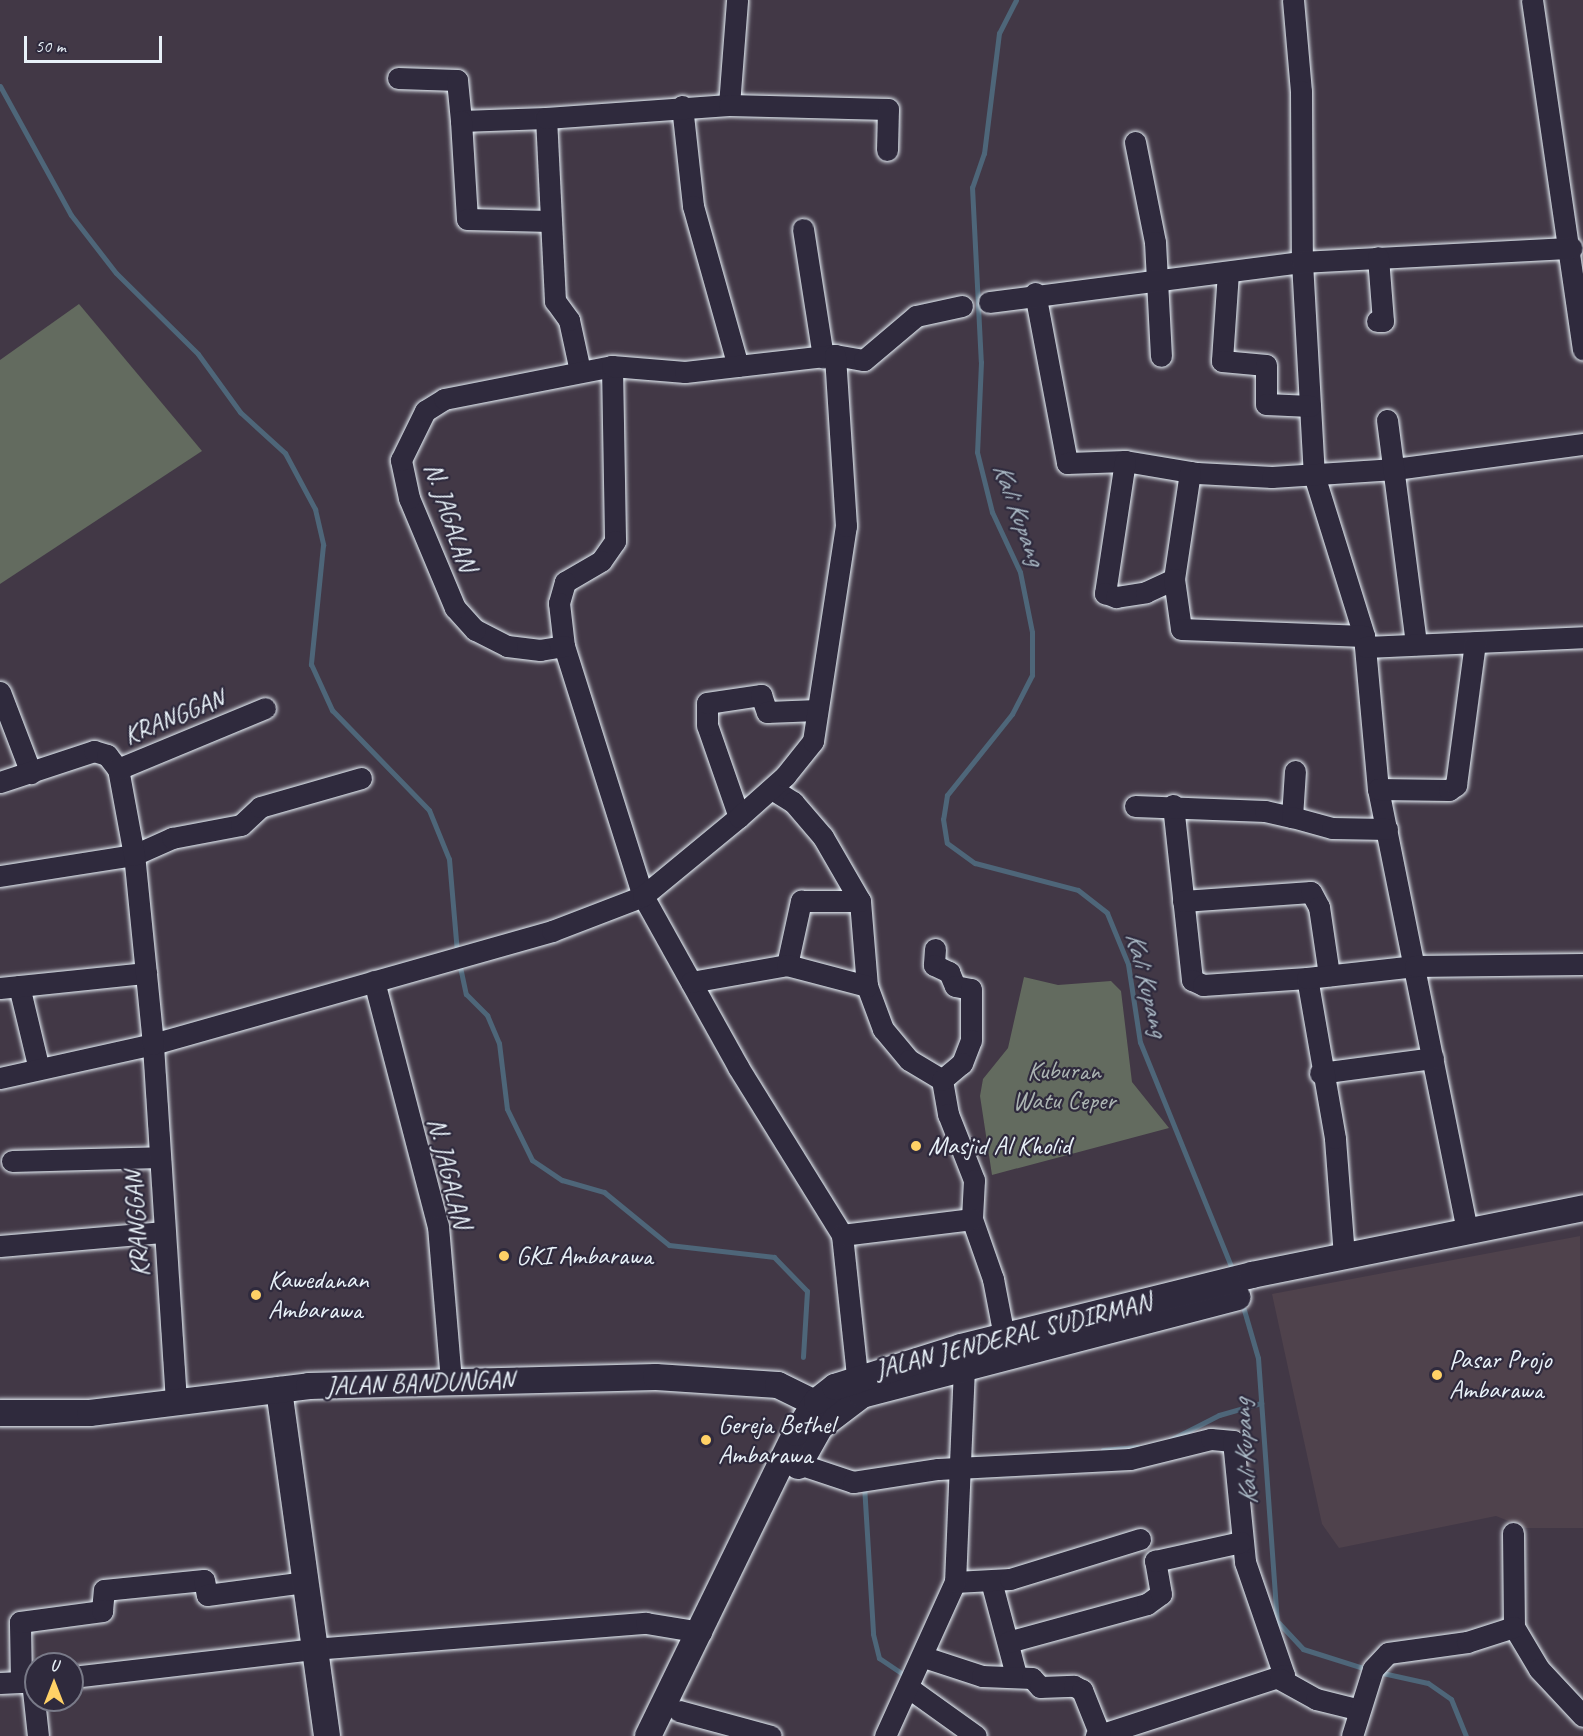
<!DOCTYPE html>
<html>
<head>
<meta charset="utf-8">
<style>
  body { margin:0 }
  #map { position:relative; width:1583px; height:1736px; overflow:hidden; background:#423846; font-family:Caveat,sans-serif }
  div>[style] { position:absolute }
  [style*='--x'] { left:calc(var(--x)*1px); top:calc(var(--y)*1px); width:calc(var(--w)*1px); rotate:calc(var(--a)*1deg) }
  .built>* { inset:0; background:#4f424c }
  .green>* { inset:0; background:#636b5f }
  .stream>* { height:5px; margin:-2.5px; padding:0 2.5px; transform-origin:2.5px; border-radius:2.5px; background:#4e6679 }
  .roads { filter:drop-shadow(0 0 2px #e8f1f8) drop-shadow(0 0 2px #e8f1f8) }
  .minor>* { height:21px; margin:-10.5px; padding:0 10.5px; transform-origin:10.5px; border-radius:10.5px; background:#2f2a3d }
  .major>* { height:26px; margin:-13px; padding:0 13px; transform-origin:13px; border-radius:13px; background:#2f2a3d }
  .dots>* { width:16px; height:16px; translate:-50% -50%; box-sizing:border-box; border:3px solid #2f2a3d; border-radius:50% }
  span { translate:-50% -50%; white-space:nowrap; text-align:center; line-height:1.15; -webkit-text-stroke:4.5px #2f2a3d; paint-order:stroke }
  .street-label { font-size:26px; color:#e8f1f8 }
  .park-label { font-size:26px; color:#acb5b3 }
  .poi-label { font-size:26px; color:#e8f1f8 }
  .left { translate:0 -50%; text-align:left }
  .water-label { font-size:27px; color:#aab9c5; font-style:italic }
  .north { position:absolute; left:24px; top:1652px; width:60px; height:60px; box-sizing:border-box; background:#2f2a3d; border:2px solid #797a88; border-radius:50%; rotate:0deg; font-size:16px; font-weight:700; line-height:24px; text-align:center; color:#e8f1f8 }
  .north::after { content:''; display:block; margin:auto; width:21px; height:27px; background:#ffd166; clip-path:polygon(50% 0,100% 100%,50% 72%,0 100%) }
  .scale { position:absolute; left:24px; top:36px; width:138px; height:27px; box-sizing:border-box; border:3px solid #e8f1f8; border-top:0; padding-left:8px; font-size:18px; line-height:21px; white-space:nowrap; color:#e8f1f8; -webkit-text-stroke:4px #2f2a3d; paint-order:stroke }
</style>
</head>
<body>
<div id="map">
  <div class="built">
    <i style="clip-path:polygon(1580px 1236px,1583px 1528px,1526px 1528px,1496px 1516px,1339px 1548px,1322px 1524px,1272px 1294px)"></i>
  </div>
  <div class="green">
    <i style="clip-path:polygon(79px 304px,202px 451px,0 584px,0 360px)"></i>
    <i style="clip-path:polygon(1024px 977px,1058px 985px,1111px 981px,1121px 991px,1132px 1082px,1169px 1128px,992px 1175px,980px 1096px,983px 1079px,1008px 1048px)"></i>
  </div>
  <div class="stream">
    <i style="--x:1016;--y:0;--w:37;--a:117"></i>
    <i style="--x:999;--y:33;--w:121;--a:97.1"></i>
    <i style="--x:984;--y:153;--w:36;--a:109"></i>
    <i style="--x:972;--y:187;--w:175;--a:87.1"></i>
    <i style="--x:981;--y:362;--w:90;--a:92.5"></i>
    <i style="--x:977;--y:452;--w:62;--a:76"></i>
    <i style="--x:992;--y:512;--w:66;--a:65"></i>
    <i style="--x:1020;--y:572;--w:61;--a:78.7"></i>
    <i style="--x:1032;--y:632;--w:43;--a:90"></i>
    <i style="--x:1032;--y:675;--w:44;--a:117.1"></i>
    <i style="--x:1012;--y:714;--w:104;--a:128.7"></i>
    <i style="--x:947;--y:795;--w:24;--a:99"></i>
    <i style="--x:943;--y:819;--w:24;--a:81"></i>
    <i style="--x:947;--y:843;--w:34;--a:36"></i>
    <i style="--x:975;--y:863;--w:106;--a:14.7"></i>
    <i style="--x:1078;--y:890;--w:37;--a:38"></i>
    <i style="--x:1107;--y:913;--w:55;--a:67.6"></i>
    <i style="--x:1128;--y:964;--w:79;--a:81.3"></i>
    <i style="--x:1140;--y:1042;--w:247;--a:67.9"></i>
    <i style="--x:0;--y:86;--w:147;--a:61.2"></i>
    <i style="--x:71;--y:215;--w:73;--a:52.2"></i>
    <i style="--x:116;--y:273;--w:115;--a:44.6"></i>
    <i style="--x:198;--y:354;--w:72;--a:54.1"></i>
    <i style="--x:240;--y:412;--w:61;--a:42.3"></i>
    <i style="--x:285;--y:453;--w:64;--a:61.8"></i>
    <i style="--x:315;--y:509;--w:37;--a:77"></i>
    <i style="--x:323;--y:545;--w:120;--a:95.8"></i>
    <i style="--x:311;--y:664;--w:51;--a:65.5"></i>
    <i style="--x:332;--y:710;--w:139;--a:45.9"></i>
    <i style="--x:429;--y:810;--w:53;--a:67.8"></i>
    <i style="--x:449;--y:859;--w:94;--a:85.1"></i>
    <i style="--x:459;--y:962;--w:33;--a:78"></i>
    <i style="--x:466;--y:994;--w:30;--a:45"></i>
    <i style="--x:487;--y:1015;--w:30;--a:67"></i>
    <i style="--x:499;--y:1043;--w:66;--a:83.1"></i>
    <i style="--x:507;--y:1109;--w:57;--a:63.9"></i>
    <i style="--x:532;--y:1160;--w:36;--a:34"></i>
    <i style="--x:562;--y:1180;--w:44;--a:15.9"></i>
    <i style="--x:604;--y:1192;--w:84;--a:39.2"></i>
    <i style="--x:669;--y:1245;--w:106;--a:6.5"></i>
    <i style="--x:774;--y:1257;--w:47;--a:45.9"></i>
    <i style="--x:807;--y:1291;--w:66;--a:93.5"></i>
    <i style="--x:1242;--y:1303;--w:57;--a:73.8"></i>
    <i style="--x:1258;--y:1358;--w:264;--a:85.9"></i>
    <i style="--x:1277;--y:1621;--w:38;--a:47"></i>
    <i style="--x:1303;--y:1649;--w:66;--a:17.6"></i>
    <i style="--x:1170;--y:1440;--w:55;--a:-27"></i>
    <i style="--x:1219;--y:1415;--w:44;--a:-15.9"></i>
    <i style="--x:1103;--y:1450;--w:35;--a:-5"></i>
    <i style="--x:864;--y:1485;--w:149;--a:86.5"></i>
    <i style="--x:873;--y:1634;--w:25;--a:76"></i>
    <i style="--x:879;--y:1658;--w:30;--a:34"></i>
    <i style="--x:1378;--y:1672;--w:51;--a:12.4"></i>
    <i style="--x:1428;--y:1683;--w:28;--a:35"></i>
    <i style="--x:1451;--y:1699;--w:40;--a:68"></i>
  </div>
  <div class="roads">
    <div class="minor">
      <i style="--x:1293;--y:0;--w:91;--a:85"></i>
      <i style="--x:1301;--y:91;--w:171;--a:89.7"></i>
      <i style="--x:1302;--y:262;--w:213;--a:86.8"></i>
      <i style="--x:1314;--y:475;--w:169;--a:72.7"></i>
      <i style="--x:1364;--y:636;--w:154;--a:84.8"></i>
      <i style="--x:1378;--y:789;--w:449;--a:78.6"></i>
      <i style="--x:1532;--y:0;--w:353;--a:81.7"></i>
      <i style="--x:398;--y:78;--w:59;--a:1.9"></i>
      <i style="--x:457;--y:80;--w:41;--a:84.4"></i>
      <i style="--x:729;--y:105;--w:105;--a:-85.6"></i>
      <i style="--x:682;--y:106;--w:101;--a:83.7"></i>
      <i style="--x:693;--y:206;--w:166;--a:74.3"></i>
      <i style="--x:546;--y:118;--w:85;--a:178"></i>
      <i style="--x:461;--y:121;--w:98;--a:86.5"></i>
      <i style="--x:467;--y:219;--w:83;--a:1.4"></i>
      <i style="--x:1135;--y:142;--w:102;--a:78.7"></i>
      <i style="--x:1155;--y:242;--w:114;--a:87"></i>
      <i style="--x:803;--y:229;--w:130;--a:81.1"></i>
      <i style="--x:1228;--y:272;--w:89;--a:93.9"></i>
      <i style="--x:1222;--y:361;--w:44;--a:5.2"></i>
      <i style="--x:1266;--y:365;--w:39;--a:90"></i>
      <i style="--x:1266;--y:404;--w:44;--a:2.6"></i>
      <i style="--x:1035;--y:293;--w:173;--a:79.3"></i>
      <i style="--x:1067;--y:463;--w:58;--a:-2"></i>
      <i style="--x:1125;--y:461;--w:73;--a:9.5"></i>
      <i style="--x:1197;--y:473;--w:75;--a:3.1"></i>
      <i style="--x:1272;--y:477;--w:123;--a:-3.7"></i>
      <i style="--x:1395;--y:469;--w:190;--a:-7.6"></i>
      <i style="--x:989;--y:302;--w:316;--a:-7.3"></i>
      <i style="--x:1302;--y:262;--w:270;--a:-3"></i>
      <i style="--x:1377;--y:321;--w:6;--a:0"></i>
      <i style="--x:1383;--y:321;--w:64;--a:-94.5"></i>
      <i style="--x:612;--y:366;--w:175;--a:89"></i>
      <i style="--x:615;--y:541;--w:24;--a:125"></i>
      <i style="--x:601;--y:561;--w:42;--a:149.7"></i>
      <i style="--x:565;--y:582;--w:22;--a:106"></i>
      <i style="--x:559;--y:603;--w:43;--a:83.4"></i>
      <i style="--x:564;--y:646;--w:262;--a:72.5"></i>
      <i style="--x:643;--y:896;--w:196;--a:60.9"></i>
      <i style="--x:738;--y:1067;--w:198;--a:58.2"></i>
      <i style="--x:842;--y:1235;--w:142;--a:83.9"></i>
      <i style="--x:580;--y:371;--w:52;--a:-102.2"></i>
      <i style="--x:569;--y:320;--w:24;--a:-126"></i>
      <i style="--x:555;--y:301;--w:183;--a:-92.8"></i>
      <i style="--x:546;--y:118;--w:183;--a:-4.1"></i>
      <i style="--x:729;--y:105;--w:159;--a:1.4"></i>
      <i style="--x:888;--y:109;--w:41;--a:91.4"></i>
      <i style="--x:1387;--y:420;--w:226;--a:82.6"></i>
      <i style="--x:1125;--y:461;--w:134;--a:98.6"></i>
      <i style="--x:1105;--y:593;--w:12;--a:20"></i>
      <i style="--x:1116;--y:597;--w:30;--a:-9"></i>
      <i style="--x:1146;--y:592;--w:31;--a:-25"></i>
      <i style="--x:1190;--y:472;--w:108;--a:98.5"></i>
      <i style="--x:1174;--y:579;--w:50;--a:82"></i>
      <i style="--x:1181;--y:629;--w:183;--a:2.2"></i>
      <i style="--x:564;--y:646;--w:24;--a:171"></i>
      <i style="--x:540;--y:650;--w:33;--a:-173"></i>
      <i style="--x:507;--y:646;--w:36;--a:-153"></i>
      <i style="--x:475;--y:630;--w:30;--a:-132"></i>
      <i style="--x:455;--y:608;--w:119;--a:-112.7"></i>
      <i style="--x:409;--y:498;--w:39;--a:-102"></i>
      <i style="--x:401;--y:460;--w:55;--a:-63.9"></i>
      <i style="--x:425;--y:411;--w:22;--a:-32"></i>
      <i style="--x:444;--y:399;--w:171;--a:-11.1"></i>
      <i style="--x:612;--y:366;--w:73;--a:4.7"></i>
      <i style="--x:685;--y:372;--w:151;--a:-6.5"></i>
      <i style="--x:835;--y:355;--w:29;--a:10"></i>
      <i style="--x:864;--y:360;--w:68;--a:-40.2"></i>
      <i style="--x:916;--y:316;--w:47;--a:-12.3"></i>
      <i style="--x:1366;--y:647;--w:217;--a:-2.6"></i>
      <i style="--x:0;--y:692;--w:87;--a:69.1"></i>
      <i style="--x:0;--y:782;--w:99;--a:-18.3"></i>
      <i style="--x:94;--y:751;--w:14;--a:17"></i>
      <i style="--x:107;--y:755;--w:18;--a:52"></i>
      <i style="--x:772;--y:789;--w:25;--a:32"></i>
      <i style="--x:793;--y:802;--w:46;--a:49.4"></i>
      <i style="--x:823;--y:837;--w:74;--a:60"></i>
      <i style="--x:860;--y:901;--w:85;--a:85.3"></i>
      <i style="--x:867;--y:986;--w:46;--a:69.6"></i>
      <i style="--x:883;--y:1029;--w:40;--a:50"></i>
      <i style="--x:909;--y:1060;--w:39;--a:31"></i>
      <i style="--x:942;--y:1080;--w:35;--a:80"></i>
      <i style="--x:948;--y:1114;--w:71;--a:68.5"></i>
      <i style="--x:974;--y:1180;--w:39;--a:93"></i>
      <i style="--x:972;--y:1219;--w:64;--a:70.7"></i>
      <i style="--x:993;--y:1279;--w:58;--a:79.1"></i>
      <i style="--x:1378;--y:789;--w:71;--a:0.8"></i>
      <i style="--x:1449;--y:790;--w:9;--a:-36"></i>
      <i style="--x:1456;--y:785;--w:144;--a:-82.4"></i>
      <i style="--x:1173;--y:805;--w:176;--a:83.8"></i>
      <i style="--x:1192;--y:980;--w:12;--a:24"></i>
      <i style="--x:1203;--y:985;--w:104;--a:-3.9"></i>
      <i style="--x:1135;--y:806;--w:130;--a:2.2"></i>
      <i style="--x:1265;--y:811;--w:28;--a:13"></i>
      <i style="--x:1292;--y:817;--w:46;--a:-86.3"></i>
      <i style="--x:739;--y:817;--w:97;--a:-109.2"></i>
      <i style="--x:707;--y:725;--w:22;--a:-90"></i>
      <i style="--x:707;--y:703;--w:55;--a:-8.4"></i>
      <i style="--x:761;--y:695;--w:18;--a:71"></i>
      <i style="--x:767;--y:712;--w:50;--a:-2.3"></i>
      <i style="--x:1292;--y:817;--w:41;--a:15.4"></i>
      <i style="--x:1332;--y:828;--w:55;--a:1"></i>
      <i style="--x:0;--y:876;--w:136;--a:-8.9"></i>
      <i style="--x:134;--y:855;--w:42;--a:-24.1"></i>
      <i style="--x:172;--y:838;--w:70;--a:-10.7"></i>
      <i style="--x:241;--y:825;--w:26;--a:-43"></i>
      <i style="--x:260;--y:807;--w:105;--a:-16"></i>
      <i style="--x:1183;--y:901;--w:128;--a:-4"></i>
      <i style="--x:1311;--y:892;--w:17;--a:62"></i>
      <i style="--x:1319;--y:907;--w:69;--a:81.6"></i>
      <i style="--x:935;--y:949;--w:16;--a:94"></i>
      <i style="--x:934;--y:965;--w:17;--a:25"></i>
      <i style="--x:949;--y:972;--w:15;--a:67"></i>
      <i style="--x:955;--y:986;--w:16;--a:11"></i>
      <i style="--x:971;--y:989;--w:51;--a:90"></i>
      <i style="--x:971;--y:1040;--w:25;--a:111"></i>
      <i style="--x:962;--y:1063;--w:26;--a:140"></i>
      <i style="--x:787;--y:965;--w:66;--a:-77.7"></i>
      <i style="--x:801;--y:901;--w:59;--a:0"></i>
      <i style="--x:374;--y:981;--w:253;--a:75.4"></i>
      <i style="--x:438;--y:1226;--w:155;--a:85.2"></i>
      <i style="--x:691;--y:982;--w:97;--a:-10"></i>
      <i style="--x:787;--y:965;--w:83;--a:14.7"></i>
      <i style="--x:19;--y:986;--w:85;--a:76.5"></i>
      <i style="--x:0;--y:988;--w:147;--a:-5.9"></i>
      <i style="--x:1320;--y:1073;--w:114;--a:-7.6"></i>
      <i style="--x:0;--y:1078;--w:157;--a:-12.5"></i>
      <i style="--x:153;--y:1044;--w:415;--a:-15.8"></i>
      <i style="--x:552;--y:931;--w:97;--a:-21"></i>
      <i style="--x:643;--y:896;--w:124;--a:-39.5"></i>
      <i style="--x:739;--y:817;--w:62;--a:-41.7"></i>
      <i style="--x:785;--y:776;--w:45;--a:-51.3"></i>
      <i style="--x:813;--y:741;--w:218;--a:-81.3"></i>
      <i style="--x:846;--y:526;--w:171;--a:-93.7"></i>
      <i style="--x:12;--y:1161;--w:148;--a:-1.5"></i>
      <i style="--x:842;--y:1235;--w:131;--a:-7"></i>
      <i style="--x:0;--y:1246;--w:165;--a:-4.9"></i>
      <i style="--x:1344;--y:1256;--w:118;--a:-94.4"></i>
      <i style="--x:1335;--y:1138;--w:162;--a:-99.9"></i>
      <i style="--x:1307;--y:978;--w:109;--a:-6.3"></i>
      <i style="--x:1415;--y:966;--w:168;--a:-0.7"></i>
      <i style="--x:176;--y:1401;--w:358;--a:-93.7"></i>
      <i style="--x:153;--y:1044;--w:190;--a:-95.7"></i>
      <i style="--x:134;--y:855;--w:87;--a:-100.5"></i>
      <i style="--x:118;--y:769;--w:159;--a:-22.5"></i>
      <i style="--x:799;--y:1464;--w:57;--a:18.4"></i>
      <i style="--x:853;--y:1482;--w:86;--a:-8.7"></i>
      <i style="--x:938;--y:1469;--w:192;--a:-3"></i>
      <i style="--x:1130;--y:1459;--w:83;--a:-13.9"></i>
      <i style="--x:1211;--y:1439;--w:22;--a:5"></i>
      <i style="--x:1233;--y:1441;--w:122;--a:84.3"></i>
      <i style="--x:1245;--y:1562;--w:120;--a:71"></i>
      <i style="--x:1284;--y:1675;--w:198;--a:162"></i>
      <i style="--x:1513;--y:1533;--w:94;--a:89.4"></i>
      <i style="--x:1514;--y:1627;--w:49;--a:59.2"></i>
      <i style="--x:1539;--y:1669;--w:64;--a:46.9"></i>
      <i style="--x:991;--y:1581;--w:97;--a:75.1"></i>
      <i style="--x:955;--y:1582;--w:55;--a:-3.1"></i>
      <i style="--x:1010;--y:1579;--w:136;--a:-17.1"></i>
      <i style="--x:1008;--y:1642;--w:144;--a:-15.3"></i>
      <i style="--x:1147;--y:1604;--w:17;--a:-36"></i>
      <i style="--x:1161;--y:1594;--w:34;--a:-100"></i>
      <i style="--x:1155;--y:1561;--w:88;--a:-12.5"></i>
      <i style="--x:924;--y:1657;--w:61;--a:18.1"></i>
      <i style="--x:982;--y:1676;--w:50;--a:2.3"></i>
      <i style="--x:1032;--y:1678;--w:12;--a:48"></i>
      <i style="--x:1040;--y:1687;--w:34;--a:-2"></i>
      <i style="--x:1074;--y:1686;--w:9;--a:27"></i>
      <i style="--x:1082;--y:1690;--w:48;--a:68.2"></i>
      <i style="--x:72;--y:1677;--w:243;--a:-6.6"></i>
      <i style="--x:313;--y:1649;--w:334;--a:-4.5"></i>
      <i style="--x:646;--y:1623;--w:56;--a:9.3"></i>
      <i style="--x:1280;--y:1679;--w:41;--a:29.1"></i>
      <i style="--x:1316;--y:1699;--w:41;--a:14"></i>
      <i style="--x:32;--y:1681;--w:55;--a:83.8"></i>
      <i style="--x:21;--y:1682;--w:60;--a:-91"></i>
      <i style="--x:20;--y:1622;--w:83;--a:-7.6"></i>
      <i style="--x:102;--y:1611;--w:21;--a:-85"></i>
      <i style="--x:104;--y:1590;--w:100;--a:-5.7"></i>
      <i style="--x:204;--y:1580;--w:15;--a:79"></i>
      <i style="--x:207;--y:1595;--w:98;--a:-7.6"></i>
      <i style="--x:0;--y:1683;--w:35;--a:-3"></i>
      <i style="--x:909;--y:1688;--w:82;--a:35.6"></i>
      <i style="--x:679;--y:1711;--w:95;--a:15.2"></i>
      <i style="--x:885;--y:1736;--w:169;--a:-65.6"></i>
      <i style="--x:955;--y:1582;--w:217;--a:-87.6"></i>
      <i style="--x:1352;--y:1736;--w:70;--a:-72.6"></i>
      <i style="--x:1373;--y:1669;--w:22;--a:-47"></i>
      <i style="--x:1388;--y:1653;--w:80;--a:-7.9"></i>
      <i style="--x:1467;--y:1642;--w:49;--a:-17.7"></i>
    </div>
    <div class="major">
      <i style="--x:279;--y:1390;--w:349;--a:82.1"></i>
      <i style="--x:0;--y:1413;--w:90;--a:0"></i>
      <i style="--x:90;--y:1413;--w:221;--a:-7"></i>
      <i style="--x:309;--y:1386;--w:347;--a:-1.5"></i>
      <i style="--x:656;--y:1377;--w:122;--a:3.8"></i>
      <i style="--x:778;--y:1385;--w:59;--a:26.1"></i>
      <i style="--x:798;--y:1466;--w:45;--a:-60.6"></i>
      <i style="--x:820;--y:1427;--w:53;--a:-37.3"></i>
      <i style="--x:862;--y:1395;--w:388;--a:-14.6"></i>
      <i style="--x:648;--y:1736;--w:337;--a:-64"></i>
      <i style="--x:796;--y:1433;--w:38;--a:-57"></i>
      <i style="--x:817;--y:1401;--w:23;--a:-38"></i>
      <i style="--x:835;--y:1387;--w:132;--a:-17.6"></i>
      <i style="--x:961;--y:1347;--w:300;--a:-13.9"></i>
      <i style="--x:1252;--y:1275;--w:338;--a:-11.4"></i>
    </div>
  </div>
  <div class="dots">
    <i style="left:916px;top:1146px;background:#ffd166"></i>
    <i style="left:504px;top:1256px;background:#ffd166"></i>
    <i style="left:256px;top:1295px;background:#ffd166"></i>
    <i style="left:1437px;top:1375px;background:#ffd166"></i>
    <i style="left:706px;top:1440px;background:#ffd166"></i>
  </div>
  <div class="street-label">
    <span style="left:450px;top:517px;rotate:71deg">N. JAGALAN</span>
    <span style="left:174px;top:717px;rotate:-22deg">KRANGGAN</span>
    <span style="left:449px;top:1173px;rotate:76deg">N. JAGALAN</span>
    <span style="left:137px;top:1224px;rotate:-94deg">KRANGGAN</span>
    <span style="left:1013px;top:1336px;rotate:-14deg">JALAN JENDERAL SUDIRMAN</span>
    <span style="left:420px;top:1383px;rotate:-2deg">JALAN BANDUNGAN</span>
  </div>
  <div class="park-label">
    <span style="left:1064px;top:1086px">Kuburan<br>Watu Ceper</span>
  </div>
  <div class="poi-label">
    <span class="left" style="left:928px;top:1146px">Masjid Al Kholid</span>
    <span class="left" style="left:516px;top:1256px">GKI Ambarawa</span>
    <span class="left" style="left:268px;top:1295px">Kawedanan<br>Ambarawa</span>
    <span class="left" style="left:1449px;top:1375px">Pasar Projo<br>Ambarawa</span>
    <span class="left" style="left:718px;top:1440px">Gereja Bethel<br>Ambarawa</span>
  </div>
  <div class="water-label">
    <span style="left:1019px;top:514px;rotate:70deg">Kali Kupang</span>
    <span style="left:1147px;top:984px;rotate:76deg">Kali Kupang</span>
    <span style="left:1245px;top:1452px;rotate:-94deg">Kali Kupang</span>
  </div>
  <div class="north">U</div>
  <div class="scale">50 m</div>
</div>
</body>
</html>
